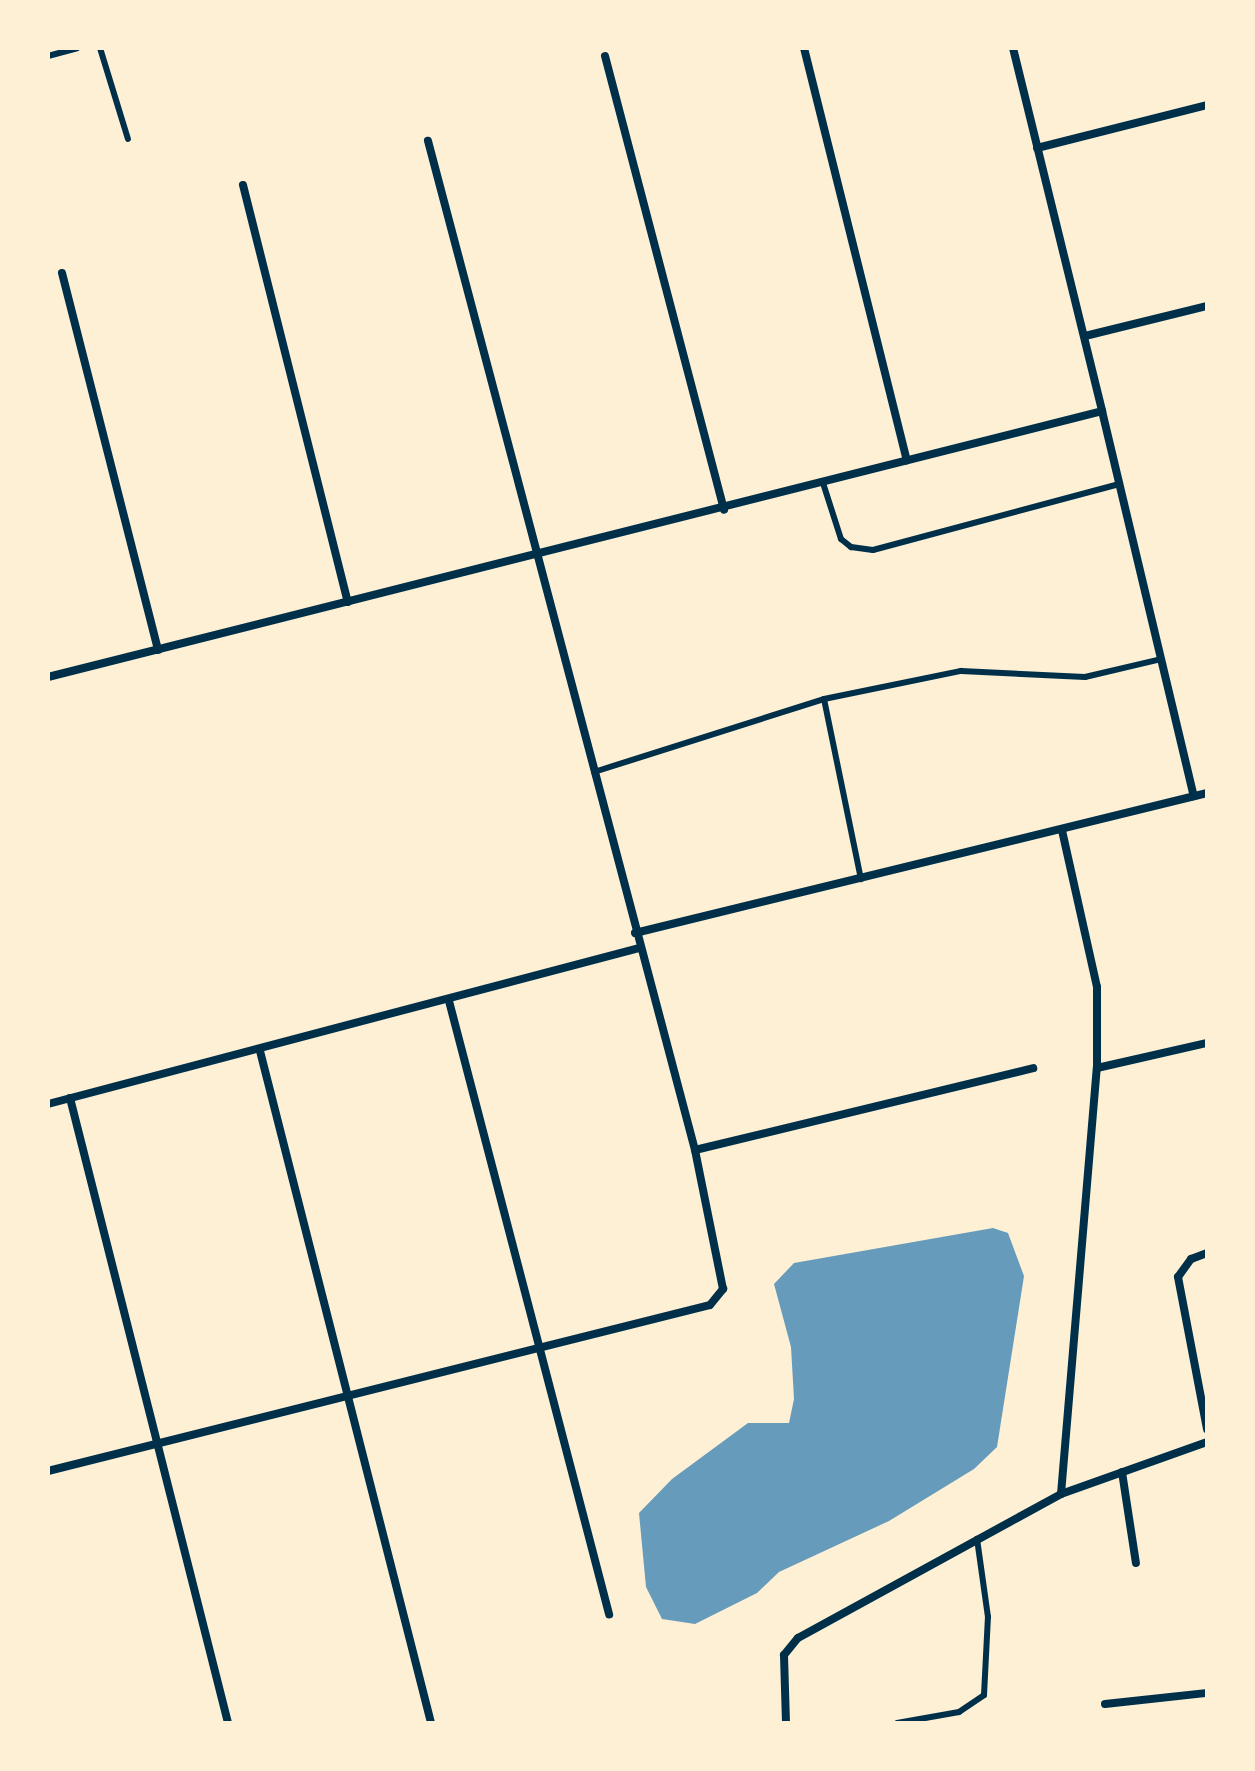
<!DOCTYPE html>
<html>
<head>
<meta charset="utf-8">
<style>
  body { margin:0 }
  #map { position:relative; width:1255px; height:1771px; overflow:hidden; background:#fdf0d5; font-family:"Varela Round",sans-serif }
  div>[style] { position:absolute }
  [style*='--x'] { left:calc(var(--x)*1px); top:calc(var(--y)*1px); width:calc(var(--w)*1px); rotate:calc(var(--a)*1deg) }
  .water>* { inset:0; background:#669bbc }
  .service>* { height:6px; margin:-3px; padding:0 3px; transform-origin:3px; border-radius:3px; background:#003049 }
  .minor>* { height:8px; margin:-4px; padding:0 4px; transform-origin:4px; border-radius:4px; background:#003049 }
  span { translate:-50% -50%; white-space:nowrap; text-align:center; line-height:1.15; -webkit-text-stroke:6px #fdf0d5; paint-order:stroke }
  .frame { position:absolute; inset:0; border:50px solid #fdf0d5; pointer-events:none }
</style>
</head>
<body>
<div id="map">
  <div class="water">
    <i style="clip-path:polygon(993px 1228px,1008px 1233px,1024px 1276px,997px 1447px,974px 1469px,889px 1521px,779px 1572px,757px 1593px,695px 1624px,662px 1619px,646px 1587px,639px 1513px,672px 1479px,748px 1423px,789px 1423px,794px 1399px,791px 1347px,774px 1284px,794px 1263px)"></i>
  </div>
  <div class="service">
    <i style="--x:100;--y:48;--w:95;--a:72.9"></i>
    <i style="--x:48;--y:56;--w:30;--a:-15"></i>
    <i style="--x:823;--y:483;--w:59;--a:72.2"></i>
    <i style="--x:841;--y:539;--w:13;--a:39"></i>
    <i style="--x:851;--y:547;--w:22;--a:8"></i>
    <i style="--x:873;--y:550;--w:255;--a:-15"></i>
    <i style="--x:824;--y:699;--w:184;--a:78.4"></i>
    <i style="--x:594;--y:772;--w:241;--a:-17.6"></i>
    <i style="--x:824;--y:699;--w:140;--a:-11.6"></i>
    <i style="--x:961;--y:671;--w:124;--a:2.8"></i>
    <i style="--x:1085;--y:677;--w:78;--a:-13.3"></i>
    <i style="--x:897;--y:1723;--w:63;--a:-10.1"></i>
    <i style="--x:959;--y:1712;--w:30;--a:-34"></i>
    <i style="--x:984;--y:1695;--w:78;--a:-87.1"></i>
    <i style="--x:988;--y:1617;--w:79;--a:-98"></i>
  </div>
  <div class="minor">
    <i style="--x:804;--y:48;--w:425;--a:76"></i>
    <i style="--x:1013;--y:48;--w:374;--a:76.2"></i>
    <i style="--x:605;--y:56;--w:469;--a:75.3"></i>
    <i style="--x:1037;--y:148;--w:175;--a:-14.2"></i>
    <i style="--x:243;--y:185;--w:430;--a:75.9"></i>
    <i style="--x:62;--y:273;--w:389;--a:75.7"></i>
    <i style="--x:1085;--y:336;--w:126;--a:-13.8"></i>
    <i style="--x:48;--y:677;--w:1087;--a:-14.16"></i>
    <i style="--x:1102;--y:411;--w:396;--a:76.6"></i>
    <i style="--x:635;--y:933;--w:589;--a:-13.75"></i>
    <i style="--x:449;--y:1001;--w:634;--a:75.37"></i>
    <i style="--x:260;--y:1051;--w:693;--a:75.72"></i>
    <i style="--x:1097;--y:1068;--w:113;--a:-12.8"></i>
    <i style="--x:70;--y:1098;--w:645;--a:75.81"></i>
    <i style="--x:48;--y:1104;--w:611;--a:-14.79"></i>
    <i style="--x:695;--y:1150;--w:348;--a:-13.6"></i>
    <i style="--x:1207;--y:1253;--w:17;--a:159"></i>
    <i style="--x:1191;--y:1259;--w:22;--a:126"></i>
    <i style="--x:1178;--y:1277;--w:155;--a:79.2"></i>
    <i style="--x:48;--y:1471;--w:682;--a:-14.08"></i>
    <i style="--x:710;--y:1305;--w:21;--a:-51"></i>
    <i style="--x:723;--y:1289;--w:142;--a:-101.4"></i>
    <i style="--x:695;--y:1150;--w:1044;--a:-104.82"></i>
    <i style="--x:1122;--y:1472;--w:92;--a:81.3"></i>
    <i style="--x:1061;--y:1494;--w:428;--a:-85.2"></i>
    <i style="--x:1097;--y:1068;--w:81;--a:-90"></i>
    <i style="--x:1097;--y:987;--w:161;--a:-102.6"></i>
    <i style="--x:1105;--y:1704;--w:103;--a:-6.2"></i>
    <i style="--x:786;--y:1723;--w:68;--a:-91.7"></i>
    <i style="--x:784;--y:1655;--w:22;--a:-51"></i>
    <i style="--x:798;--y:1638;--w:300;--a:-28.7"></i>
    <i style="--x:1061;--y:1494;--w:155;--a:-19.6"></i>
  </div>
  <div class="frame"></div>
</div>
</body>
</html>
